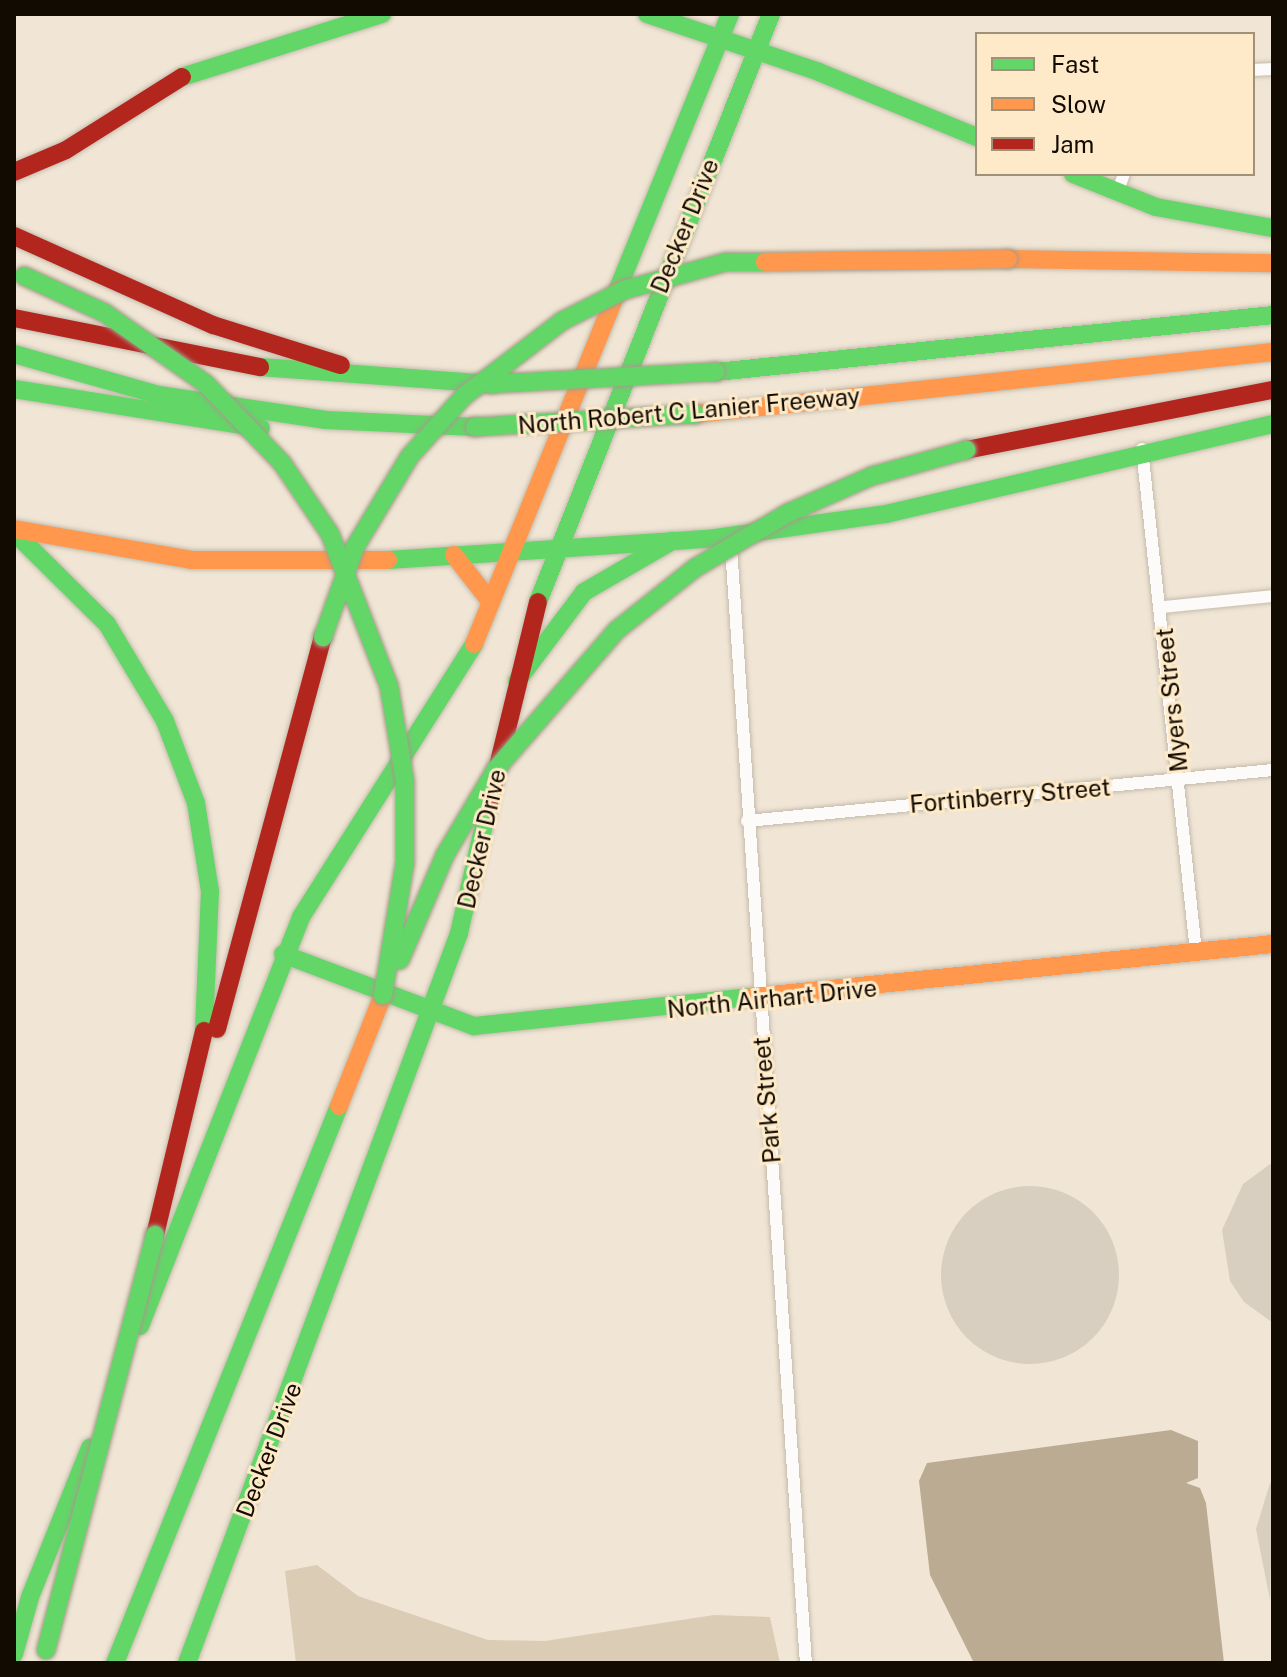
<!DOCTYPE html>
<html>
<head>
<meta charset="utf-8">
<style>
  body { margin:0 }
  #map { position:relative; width:1287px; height:1677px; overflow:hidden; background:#f1e6d5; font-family:"Public Sans",sans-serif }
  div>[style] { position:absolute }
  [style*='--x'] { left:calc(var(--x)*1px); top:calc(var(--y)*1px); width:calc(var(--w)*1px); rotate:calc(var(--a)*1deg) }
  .forest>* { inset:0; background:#daccb5 }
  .water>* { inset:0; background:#baab92 }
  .building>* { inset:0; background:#d8cfc0 }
  .round { border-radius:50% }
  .roads { filter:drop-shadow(0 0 2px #c3bbad) drop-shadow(0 0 2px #c3bbad) }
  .street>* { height:12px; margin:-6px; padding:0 6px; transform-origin:6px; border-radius:6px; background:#fdfbf9 }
  .fast>* { height:18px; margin:-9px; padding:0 9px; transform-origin:9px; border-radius:9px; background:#63d668 }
  .slow>* { height:18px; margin:-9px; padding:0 9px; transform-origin:9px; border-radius:9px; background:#ff974d }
  .jam>* { height:18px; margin:-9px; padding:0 9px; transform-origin:9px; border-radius:9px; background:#b3261e }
  .bridges { filter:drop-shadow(0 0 2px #a59b8a) drop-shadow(0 0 2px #a59b8a) }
  .fast-bridge>* { height:18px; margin:-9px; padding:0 9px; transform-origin:9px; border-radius:9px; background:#63d668 }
  .slow-bridge>* { height:18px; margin:-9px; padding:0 9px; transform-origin:9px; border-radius:9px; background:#ff974d }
  span { translate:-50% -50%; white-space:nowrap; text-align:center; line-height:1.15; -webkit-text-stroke:6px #feeac8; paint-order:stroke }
  .street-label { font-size:24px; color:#120b02 }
  .frame { position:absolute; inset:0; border:16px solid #120b02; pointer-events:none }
  .legend { position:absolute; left:975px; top:32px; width:280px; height:144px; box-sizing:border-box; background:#feeac8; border:2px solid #a09179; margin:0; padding:10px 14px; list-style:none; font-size:24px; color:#120b02 }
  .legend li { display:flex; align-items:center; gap:16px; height:40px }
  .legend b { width:40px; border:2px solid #a09179 }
</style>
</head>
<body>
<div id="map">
  <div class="forest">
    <i style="clip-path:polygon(317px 1565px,358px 1596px,488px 1640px,545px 1641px,714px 1615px,770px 1617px,780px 1663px,296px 1663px,285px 1571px)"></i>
  </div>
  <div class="water">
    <i style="clip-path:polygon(1171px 1430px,1198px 1441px,1198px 1478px,1186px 1483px,1200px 1488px,1206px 1503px,1224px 1663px,974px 1663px,930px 1575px,919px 1481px,927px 1463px)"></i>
  </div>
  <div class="building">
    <i style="clip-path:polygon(1273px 1162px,1273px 1323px,1244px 1302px,1230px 1281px,1222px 1230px,1243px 1184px)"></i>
    <i class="round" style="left:941px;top:1186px;width:178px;height:178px"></i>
    <i style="clip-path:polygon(1270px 1483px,1273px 1484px,1270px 1600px,1256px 1529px)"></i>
  </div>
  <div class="roads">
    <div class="street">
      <i style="--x:1253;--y:70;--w:20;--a:-3"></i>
      <i style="--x:1118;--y:191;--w:18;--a:-71"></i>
      <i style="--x:1142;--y:449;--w:506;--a:83.87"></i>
      <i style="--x:731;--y:547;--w:1119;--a:86.16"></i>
      <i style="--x:1163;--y:607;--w:111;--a:-5.7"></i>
      <i style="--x:747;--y:821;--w:528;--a:-5.54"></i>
    </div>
    <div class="fast">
      <i style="--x:647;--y:14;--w:182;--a:18.6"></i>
      <i style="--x:819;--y:72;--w:171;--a:22.4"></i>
      <i style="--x:670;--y:19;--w:6;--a:-51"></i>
      <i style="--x:182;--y:77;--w:210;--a:-17.5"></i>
      <i style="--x:1073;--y:174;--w:89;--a:21.7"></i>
      <i style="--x:1156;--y:207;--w:119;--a:10.2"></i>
      <i style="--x:617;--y:291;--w:299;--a:-67.8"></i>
      <i style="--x:14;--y:354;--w:151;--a:15.8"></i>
      <i style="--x:159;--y:395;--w:169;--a:8.5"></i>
      <i style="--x:326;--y:420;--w:149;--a:2.7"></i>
      <i style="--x:260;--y:367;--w:232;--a:4.2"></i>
      <i style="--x:716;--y:372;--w:560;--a:-5.84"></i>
      <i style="--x:14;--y:389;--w:250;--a:9"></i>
      <i style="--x:14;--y:532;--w:131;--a:44.7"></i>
      <i style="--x:107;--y:624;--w:113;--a:59.1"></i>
      <i style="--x:165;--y:721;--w:88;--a:69.3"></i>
      <i style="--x:196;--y:803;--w:89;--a:81"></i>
      <i style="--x:210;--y:891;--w:140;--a:92.5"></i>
      <i style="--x:388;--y:560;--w:328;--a:-3.8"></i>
      <i style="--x:715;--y:538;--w:173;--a:-8"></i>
      <i style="--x:886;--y:514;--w:397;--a:-13.1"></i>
      <i style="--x:538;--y:602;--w:632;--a:-68.38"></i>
      <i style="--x:517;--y:681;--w:111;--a:-53"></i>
      <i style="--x:584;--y:592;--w:102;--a:-30.1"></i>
      <i style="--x:283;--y:954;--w:204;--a:20.7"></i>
      <i style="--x:474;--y:1026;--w:280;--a:-6"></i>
      <i style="--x:140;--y:1326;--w:440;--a:-68.5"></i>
      <i style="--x:301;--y:917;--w:323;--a:-57.6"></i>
      <i style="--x:30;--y:1597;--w:161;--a:-68.1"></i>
      <i style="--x:14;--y:1654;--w:59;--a:-74.3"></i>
      <i style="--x:115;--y:1663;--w:600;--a:-68.09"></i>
      <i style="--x:187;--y:1663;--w:779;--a:-69.56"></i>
      <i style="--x:459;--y:933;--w:129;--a:-77"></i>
    </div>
    <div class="slow">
      <i style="--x:1008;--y:259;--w:265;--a:0.9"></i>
      <i style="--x:696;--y:414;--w:580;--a:-6.13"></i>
      <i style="--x:14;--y:529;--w:180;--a:9.9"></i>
      <i style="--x:191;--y:560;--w:197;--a:0"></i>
      <i style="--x:454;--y:555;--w:58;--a:52"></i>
      <i style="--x:474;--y:644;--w:381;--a:-67.9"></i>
      <i style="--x:752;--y:997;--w:524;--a:-5.81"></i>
      <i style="--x:339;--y:1106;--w:119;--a:-68.4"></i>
    </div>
    <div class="jam">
      <i style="--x:14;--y:172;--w:56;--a:-22.9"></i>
      <i style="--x:66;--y:150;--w:137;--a:-32.2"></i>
      <i style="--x:14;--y:236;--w:218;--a:24.1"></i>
      <i style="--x:213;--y:325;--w:134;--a:17.4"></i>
      <i style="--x:14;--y:318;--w:251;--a:11.3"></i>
      <i style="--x:966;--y:450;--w:313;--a:-11.1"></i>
      <i style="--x:488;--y:807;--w:211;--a:-76.3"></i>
      <i style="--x:217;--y:1029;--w:406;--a:-74.9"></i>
      <i style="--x:155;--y:1235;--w:210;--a:-76.5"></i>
    </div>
  </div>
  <div class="bridges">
    <div class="fast-bridge">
      <i style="--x:24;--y:276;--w:89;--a:24.6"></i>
      <i style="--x:105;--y:313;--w:123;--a:35.1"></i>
      <i style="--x:206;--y:384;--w:110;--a:46.1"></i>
      <i style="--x:282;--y:463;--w:86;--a:55.9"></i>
      <i style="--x:330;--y:534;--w:163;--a:68.8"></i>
      <i style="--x:389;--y:686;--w:97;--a:80.5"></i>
      <i style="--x:405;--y:782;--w:80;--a:90"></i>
      <i style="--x:405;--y:862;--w:135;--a:99.4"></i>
      <i style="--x:491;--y:384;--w:225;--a:-3.1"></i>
      <i style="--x:475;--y:427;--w:221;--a:-3.4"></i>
      <i style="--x:323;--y:637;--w:96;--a:-70.4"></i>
      <i style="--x:355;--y:547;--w:106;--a:-58.9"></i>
      <i style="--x:410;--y:456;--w:81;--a:-48"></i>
      <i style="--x:464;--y:396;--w:123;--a:-37.4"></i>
      <i style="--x:562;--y:321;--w:69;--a:-26.6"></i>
      <i style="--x:624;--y:290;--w:106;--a:-15.4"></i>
      <i style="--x:726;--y:262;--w:39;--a:0"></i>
      <i style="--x:400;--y:960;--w:114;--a:-66.8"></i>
      <i style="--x:445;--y:855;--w:100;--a:-59.3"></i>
      <i style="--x:496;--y:769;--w:184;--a:-49"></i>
      <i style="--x:617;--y:630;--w:100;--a:-38.5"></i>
      <i style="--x:695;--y:568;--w:108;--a:-30.6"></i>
      <i style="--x:788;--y:513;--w:92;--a:-23.8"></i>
      <i style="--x:872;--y:476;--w:98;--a:-15.5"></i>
      <i style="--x:46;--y:1650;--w:429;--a:-75.3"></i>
    </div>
    <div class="slow-bridge">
      <i style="--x:765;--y:262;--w:243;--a:-0.7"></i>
    </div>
  </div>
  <div class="street-label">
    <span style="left:685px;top:226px;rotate:-68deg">Decker Drive</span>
    <span style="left:689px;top:411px;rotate:-5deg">North Robert C Lanier Freeway</span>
    <span style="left:1172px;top:700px;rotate:-96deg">Myers Street</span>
    <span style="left:1010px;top:796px;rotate:-5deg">Fortinberry Street</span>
    <span style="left:482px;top:839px;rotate:-77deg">Decker Drive</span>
    <span style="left:772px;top:999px;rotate:-6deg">North Airhart Drive</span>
    <span style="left:767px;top:1100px;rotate:-95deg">Park Street</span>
    <span style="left:269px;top:1450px;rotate:-69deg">Decker Drive</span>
  </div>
  <div class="frame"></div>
  <ul class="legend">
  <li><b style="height:10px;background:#63d668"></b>Fast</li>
  <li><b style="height:10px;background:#ff974d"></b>Slow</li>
  <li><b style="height:10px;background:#b3261e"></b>Jam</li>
  </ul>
</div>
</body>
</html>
